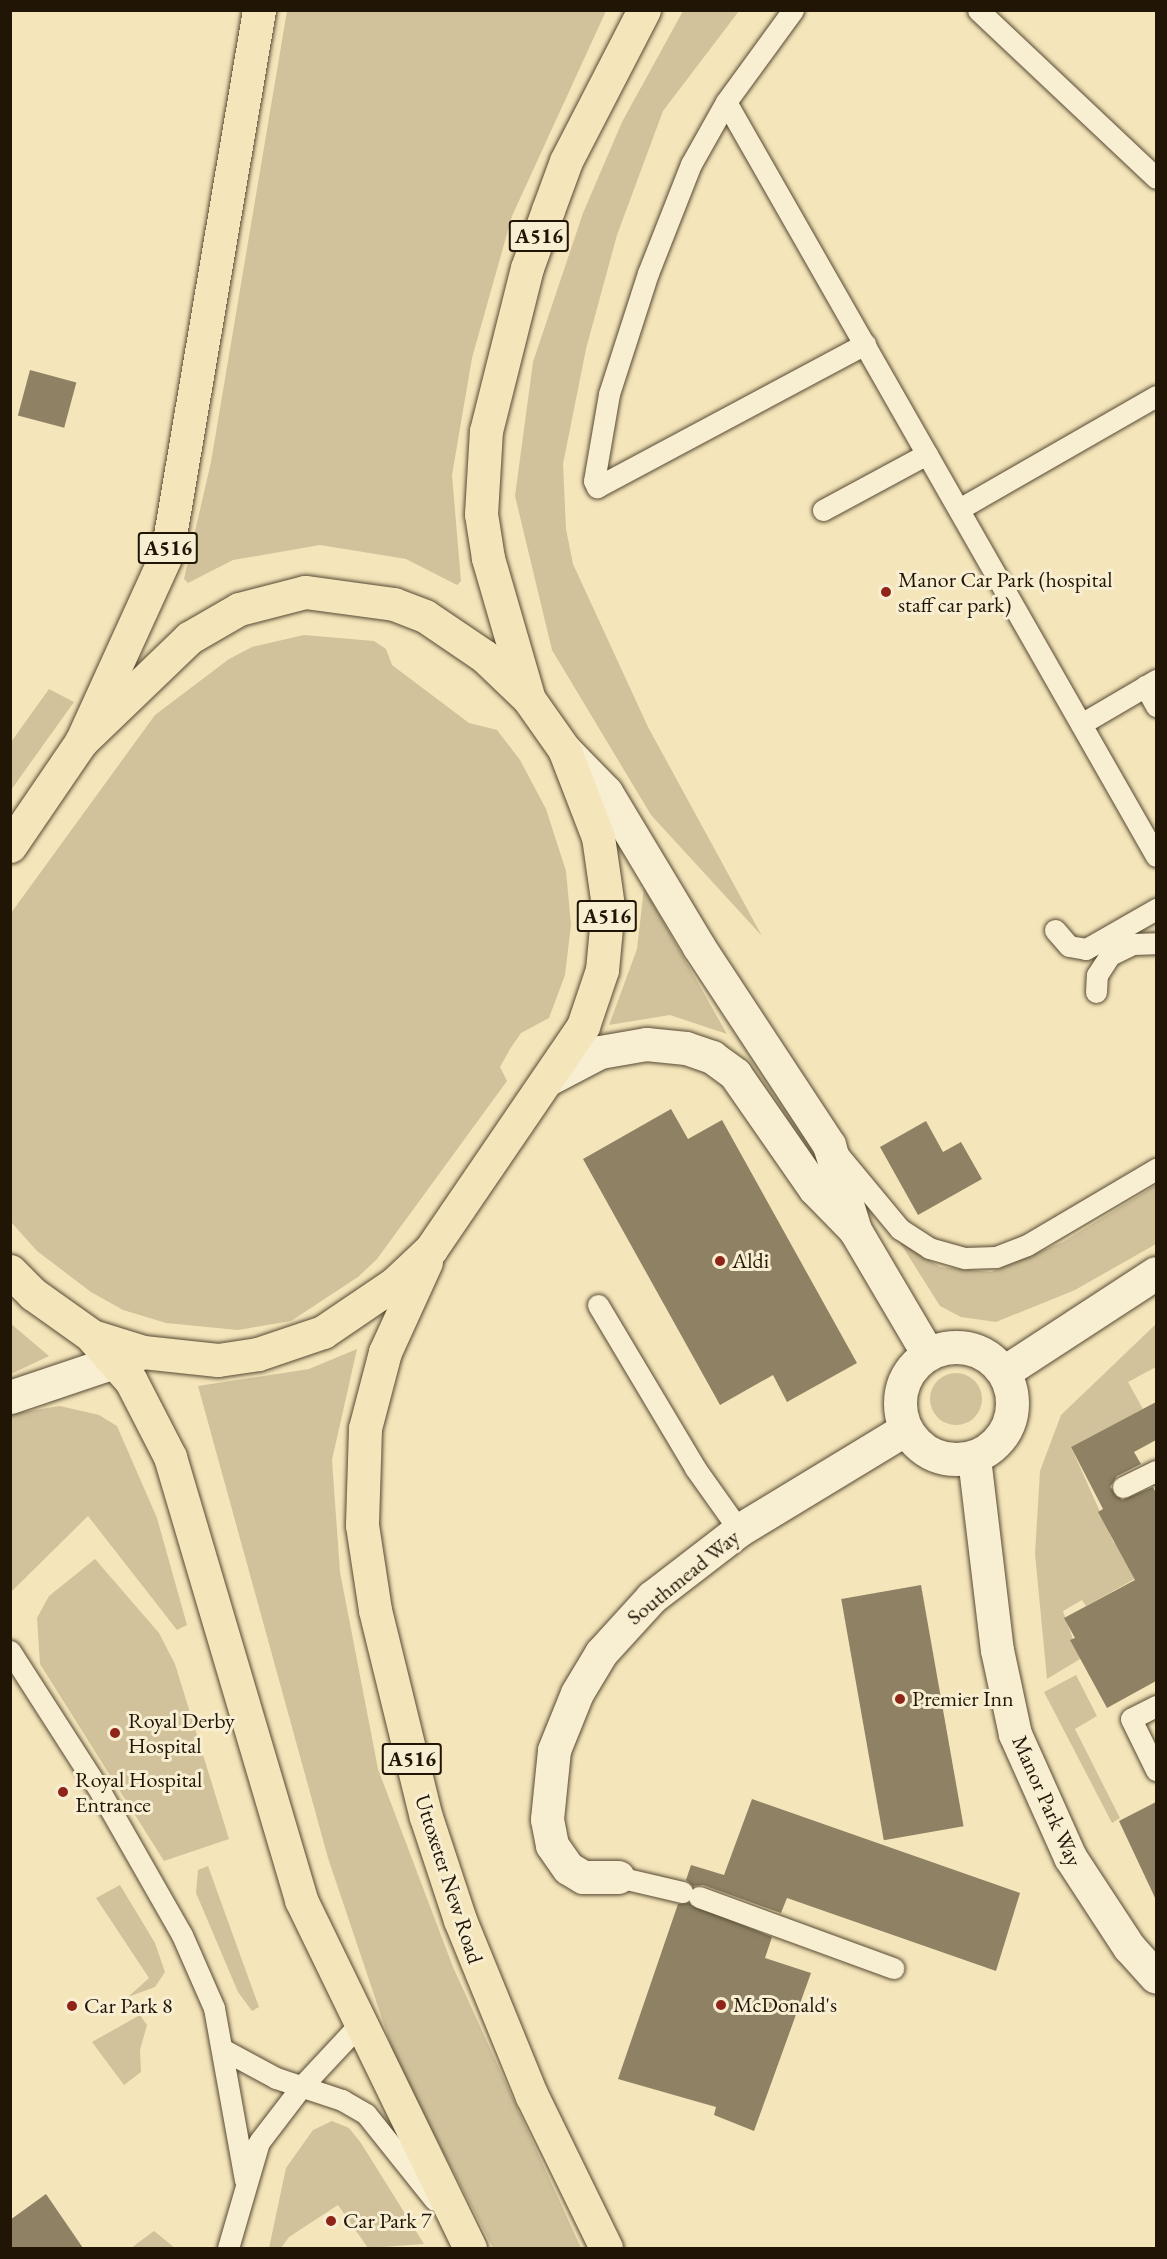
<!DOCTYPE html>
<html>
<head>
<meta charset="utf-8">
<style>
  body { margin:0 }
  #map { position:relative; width:1167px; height:2259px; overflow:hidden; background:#f5e5ba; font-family:"EB Garamond",serif }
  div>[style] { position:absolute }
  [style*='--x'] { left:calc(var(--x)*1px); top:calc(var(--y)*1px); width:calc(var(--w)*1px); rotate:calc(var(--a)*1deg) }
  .green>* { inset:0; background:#d1c29b }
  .round { border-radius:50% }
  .building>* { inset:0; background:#8f8264; transform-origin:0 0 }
  .roads { filter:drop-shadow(0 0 2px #564a33) drop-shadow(0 0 2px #564a33) }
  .lane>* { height:21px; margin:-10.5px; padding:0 10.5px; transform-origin:10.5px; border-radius:10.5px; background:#f8eed2 }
  .street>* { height:33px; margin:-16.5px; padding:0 16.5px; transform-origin:16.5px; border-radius:16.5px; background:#f8eed2 }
  .street>.ring { margin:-16.5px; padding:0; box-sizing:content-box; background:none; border:33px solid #f8eed2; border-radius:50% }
  .highway>* { height:33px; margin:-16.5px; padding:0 16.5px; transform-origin:16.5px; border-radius:16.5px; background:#f5e5ba }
  .dots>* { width:16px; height:16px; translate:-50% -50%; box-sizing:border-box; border:3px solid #f8eed2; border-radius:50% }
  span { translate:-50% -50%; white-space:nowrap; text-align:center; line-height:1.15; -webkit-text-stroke:6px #f8eed2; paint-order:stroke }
  .shield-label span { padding:2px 4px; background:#f8eed2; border:2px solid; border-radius:4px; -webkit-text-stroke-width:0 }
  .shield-label { font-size:21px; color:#211606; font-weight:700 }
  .poi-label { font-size:22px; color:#211606 }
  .left { translate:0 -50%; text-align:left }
  .street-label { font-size:22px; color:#211606 }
  .frame { position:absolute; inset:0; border:12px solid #211606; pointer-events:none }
</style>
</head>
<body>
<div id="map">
  <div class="green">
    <i style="clip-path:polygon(287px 11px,606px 11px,512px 216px,472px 358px,452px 475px,461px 581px,457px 585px,406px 559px,320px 545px,233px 560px,188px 583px,184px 579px,211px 462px)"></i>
    <i style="clip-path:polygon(683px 11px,739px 11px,663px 111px,617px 235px,586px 349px,563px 464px,566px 529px,573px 564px,648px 727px,762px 936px,651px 815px,552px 650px,515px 496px,533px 362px,583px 213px,622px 122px)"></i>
    <i style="clip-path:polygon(304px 635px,374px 641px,386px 649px,392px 665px,469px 723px,497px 730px,520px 760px,546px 809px,566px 871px,571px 925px,565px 975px,549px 1018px,521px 1033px,510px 1049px,500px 1067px,507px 1081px,377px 1259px,358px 1277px,291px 1321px,238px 1330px,166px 1323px,123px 1310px,91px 1292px,37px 1251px,11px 1222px,11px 913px,155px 715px,229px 659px,252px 647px)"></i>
    <i style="clip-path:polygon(49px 689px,74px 702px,11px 790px,11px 742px)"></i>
    <i style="clip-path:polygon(644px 888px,727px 1034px,670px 1015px,609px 1025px,637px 949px)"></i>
    <i style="clip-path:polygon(1156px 1185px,1156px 1244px,1075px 1290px,996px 1322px,961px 1317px,940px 1306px,899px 1241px,940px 1267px,991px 1272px,1063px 1242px)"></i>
    <i style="clip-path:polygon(10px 1323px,49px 1356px,11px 1374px,10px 1374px)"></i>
    <i style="clip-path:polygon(1156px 1324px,1156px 1367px,1128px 1382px,1143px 1409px,1071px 1447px,1114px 1543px,1156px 1519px,1156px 1560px,1149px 1565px,1151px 1570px,1086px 1606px,1082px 1600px,1063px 1611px,1080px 1659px,1047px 1679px,1035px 1554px,1040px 1471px,1061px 1415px)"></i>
    <i style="clip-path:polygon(357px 1349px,332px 1460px,340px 1572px,378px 1769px,453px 1967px,581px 2248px,493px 2248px,397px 2063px,328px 1858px,198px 1386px,309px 1369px)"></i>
    <i class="round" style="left:930px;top:1373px;width:52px;height:52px"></i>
    <i style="clip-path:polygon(60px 1406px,99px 1415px,117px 1426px,157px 1518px,187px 1625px,177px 1630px,88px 1516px,11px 1592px,11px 1414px)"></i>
    <i style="clip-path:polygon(95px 1559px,159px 1633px,175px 1664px,229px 1839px,164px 1861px,40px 1664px,37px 1618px,49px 1596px)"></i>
    <i style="clip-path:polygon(1076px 1675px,1097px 1716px,1075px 1729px,1120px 1818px,1112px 1823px,1044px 1692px)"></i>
    <i style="clip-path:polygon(208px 1866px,259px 2007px,252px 2011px,238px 1992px,196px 1893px,198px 1870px)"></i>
    <i style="clip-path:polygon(120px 1885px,155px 1943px,165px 1972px,155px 1987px,128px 1997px,149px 1978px,96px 1898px)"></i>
    <i style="clip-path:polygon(140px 2015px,147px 2025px,140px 2050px,141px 2072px,124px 2085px,92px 2042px)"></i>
    <i style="clip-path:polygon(332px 2121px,349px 2128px,361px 2143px,424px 2244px,368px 2248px,338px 2205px,289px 2237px,281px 2248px,269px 2248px,286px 2168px,313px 2130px)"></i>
    <i style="clip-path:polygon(154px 2231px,175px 2248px,131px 2248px)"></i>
  </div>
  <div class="building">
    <i style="left:30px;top:370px;width:48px;height:47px;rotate:15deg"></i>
    <i style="clip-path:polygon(671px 1109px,688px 1139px,722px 1120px,857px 1363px,787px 1402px,773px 1375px,720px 1405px,583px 1159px)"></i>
    <i style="clip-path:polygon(926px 1121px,943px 1152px,961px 1142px,982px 1179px,918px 1215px,880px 1147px)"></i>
    <i style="clip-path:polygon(1156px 1402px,1156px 1440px,1134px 1452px,1141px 1464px,1117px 1476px,1110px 1487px,1122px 1500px,1153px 1487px,1156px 1493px,1156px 1681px,1107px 1708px,1070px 1640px,1075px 1638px,1064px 1618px,1135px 1580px,1098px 1512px,1103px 1509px,1071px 1447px)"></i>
    <i style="left:921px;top:1585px;width:245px;height:81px;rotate:80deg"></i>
    <i style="clip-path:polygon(752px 1799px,1020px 1893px,996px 1971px,787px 1898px,781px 1913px,703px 1885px,693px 1886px,686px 1880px,691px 1865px,724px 1875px)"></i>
    <i style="clip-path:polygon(1156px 1802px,1156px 1900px,1119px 1821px)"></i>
    <i style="clip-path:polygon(688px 1903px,772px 1937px,765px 1958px,811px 1973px,754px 2131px,714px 2115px,716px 2107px,618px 2079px,678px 1904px)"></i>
    <i style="clip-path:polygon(46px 2194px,83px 2248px,10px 2248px,10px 2220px)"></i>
  </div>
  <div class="roads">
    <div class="lane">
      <i style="--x:793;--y:10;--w:114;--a:126.1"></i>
      <i style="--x:726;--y:102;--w:71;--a:119.4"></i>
      <i style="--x:691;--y:164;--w:117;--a:111.5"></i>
      <i style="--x:648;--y:273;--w:127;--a:107.9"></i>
      <i style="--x:609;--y:394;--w:88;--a:99.8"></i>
      <i style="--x:594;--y:481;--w:7;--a:63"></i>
      <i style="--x:597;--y:487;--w:304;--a:-28.1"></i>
      <i style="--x:978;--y:10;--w:245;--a:43.3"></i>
      <i style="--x:726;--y:102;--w:868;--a:60.3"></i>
      <i style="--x:959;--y:509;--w:227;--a:-29.8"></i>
      <i style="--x:823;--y:510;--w:118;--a:-28.3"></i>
      <i style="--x:1145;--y:686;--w:23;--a:61"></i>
      <i style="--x:1081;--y:724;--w:87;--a:-30.4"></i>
      <i style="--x:1055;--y:930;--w:21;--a:49"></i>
      <i style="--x:1069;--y:946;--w:17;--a:10"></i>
      <i style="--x:1086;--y:949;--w:81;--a:-29.7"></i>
      <i style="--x:1096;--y:992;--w:17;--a:-87"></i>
      <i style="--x:1097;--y:975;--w:24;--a:-57"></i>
      <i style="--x:1110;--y:955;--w:25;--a:-26"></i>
      <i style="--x:1133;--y:944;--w:23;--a:-2"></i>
      <i style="--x:836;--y:1152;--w:100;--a:50.3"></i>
      <i style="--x:900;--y:1229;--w:35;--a:33"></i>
      <i style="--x:929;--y:1248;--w:37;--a:16"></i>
      <i style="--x:965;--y:1258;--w:31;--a:-2"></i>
      <i style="--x:996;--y:1257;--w:33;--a:-21"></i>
      <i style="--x:1027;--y:1245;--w:150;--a:-30.5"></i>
      <i style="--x:598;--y:1305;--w:190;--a:59.2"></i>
      <i style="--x:695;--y:1468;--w:76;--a:54.6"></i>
      <i style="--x:1123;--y:1487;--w:37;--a:-26"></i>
      <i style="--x:10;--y:1651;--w:169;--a:57.3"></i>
      <i style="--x:101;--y:1793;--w:163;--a:60.3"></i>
      <i style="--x:182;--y:1935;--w:80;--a:66.3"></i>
      <i style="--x:214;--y:2008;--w:175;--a:79.8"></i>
      <i style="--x:1156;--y:1706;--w:28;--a:153"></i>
      <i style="--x:1131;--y:1719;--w:57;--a:63.9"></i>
      <i style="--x:618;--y:1877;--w:66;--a:13.2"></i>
      <i style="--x:699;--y:1897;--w:207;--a:20.1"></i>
      <i style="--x:224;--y:2050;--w:59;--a:28.3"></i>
      <i style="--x:276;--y:2078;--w:70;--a:18.4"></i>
      <i style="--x:342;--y:2100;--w:28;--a:30"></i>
      <i style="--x:366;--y:2114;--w:110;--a:51.3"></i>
      <i style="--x:228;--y:2248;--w:110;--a:-73.7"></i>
      <i style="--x:259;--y:2142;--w:71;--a:-52.5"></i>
      <i style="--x:302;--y:2086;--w:82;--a:-47"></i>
    </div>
    <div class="street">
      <i style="--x:564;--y:749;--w:60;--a:45.7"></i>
      <i style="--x:606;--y:792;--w:181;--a:59"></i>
      <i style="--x:699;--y:947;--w:237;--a:56.7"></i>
      <i style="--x:829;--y:1145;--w:89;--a:73"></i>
      <i style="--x:550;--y:1078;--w:56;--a:-27.5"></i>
      <i style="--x:600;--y:1052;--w:47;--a:-9.9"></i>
      <i style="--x:646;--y:1044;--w:40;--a:5.7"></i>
      <i style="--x:686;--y:1048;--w:28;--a:19"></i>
      <i style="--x:712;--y:1057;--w:29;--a:36"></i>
      <i style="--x:735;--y:1074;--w:140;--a:55.2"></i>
      <i style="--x:815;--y:1189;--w:57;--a:45.7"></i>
      <i style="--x:855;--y:1230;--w:144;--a:59.5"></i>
      <i class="ring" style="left:900px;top:1347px;width:79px;height:79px"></i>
      <i style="--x:1004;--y:1372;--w:181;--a:-33.1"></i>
      <i style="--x:10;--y:1397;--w:135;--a:-18.6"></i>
      <i style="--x:974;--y:1458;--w:193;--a:83.2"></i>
      <i style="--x:997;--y:1650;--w:86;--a:77.9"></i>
      <i style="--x:1015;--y:1734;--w:135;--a:65.9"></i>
      <i style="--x:1070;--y:1857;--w:108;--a:56.8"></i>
      <i style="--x:1129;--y:1947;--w:40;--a:48"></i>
      <i style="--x:618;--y:1877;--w:35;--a:180"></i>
      <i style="--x:583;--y:1877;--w:17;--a:-149"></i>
      <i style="--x:568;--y:1868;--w:28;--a:-125"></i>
      <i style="--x:552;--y:1845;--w:26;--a:-101"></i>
      <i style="--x:547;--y:1819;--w:69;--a:-84.2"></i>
      <i style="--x:554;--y:1750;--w:61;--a:-68"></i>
      <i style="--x:577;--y:1693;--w:47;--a:-59"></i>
      <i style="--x:601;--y:1653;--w:76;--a:-47.7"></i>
      <i style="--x:652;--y:1597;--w:110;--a:-37.6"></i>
      <i style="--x:739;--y:1530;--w:195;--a:-31.2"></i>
    </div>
    <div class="highway">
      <i style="--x:528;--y:696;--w:144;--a:-106.2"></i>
      <i style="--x:488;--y:558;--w:45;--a:-99"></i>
      <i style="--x:481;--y:514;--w:83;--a:-86.6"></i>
      <i style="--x:486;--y:431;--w:168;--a:-75.9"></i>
      <i style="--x:527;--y:268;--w:62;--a:-70.1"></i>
      <i style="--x:548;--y:210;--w:52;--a:-69.8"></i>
      <i style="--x:566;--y:161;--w:170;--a:-62.7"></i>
      <i style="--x:10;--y:846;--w:126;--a:-55.7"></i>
      <i style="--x:81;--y:742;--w:208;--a:-65.5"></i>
      <i style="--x:167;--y:553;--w:551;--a:-80.38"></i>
      <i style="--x:426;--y:1262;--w:99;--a:114.5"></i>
      <i style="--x:385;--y:1352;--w:79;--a:104.7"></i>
      <i style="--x:365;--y:1428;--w:97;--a:91.8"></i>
      <i style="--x:362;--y:1525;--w:86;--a:81.3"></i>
      <i style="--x:375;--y:1610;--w:213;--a:76.2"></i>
      <i style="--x:426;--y:1817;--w:108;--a:71.7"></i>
      <i style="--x:460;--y:1920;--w:190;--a:67.8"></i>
      <i style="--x:532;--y:2096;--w:169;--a:64"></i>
      <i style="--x:10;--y:1271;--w:33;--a:45"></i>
      <i style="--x:33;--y:1294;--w:72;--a:35.4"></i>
      <i style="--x:92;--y:1336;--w:53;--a:17.4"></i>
      <i style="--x:143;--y:1352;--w:75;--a:6.1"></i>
      <i style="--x:218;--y:1360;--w:40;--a:-8.5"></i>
      <i style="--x:258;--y:1354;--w:69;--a:-18.7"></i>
      <i style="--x:323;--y:1332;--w:87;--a:-34.2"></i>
      <i style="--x:395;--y:1283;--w:50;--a:-43.4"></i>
      <i style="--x:431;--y:1249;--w:270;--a:-55.7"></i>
      <i style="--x:583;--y:1026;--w:59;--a:-71.3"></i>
      <i style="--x:602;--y:970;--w:64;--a:-84.6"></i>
      <i style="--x:608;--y:906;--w:70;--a:-98.2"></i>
      <i style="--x:598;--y:837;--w:94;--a:-111.1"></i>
      <i style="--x:564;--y:749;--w:62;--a:-125.2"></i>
      <i style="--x:528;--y:698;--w:61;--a:-136.3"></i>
      <i style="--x:484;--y:656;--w:71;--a:-145.9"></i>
      <i style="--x:425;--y:616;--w:33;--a:-159"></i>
      <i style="--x:394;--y:604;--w:90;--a:-172.3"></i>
      <i style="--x:305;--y:592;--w:68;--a:165.6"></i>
      <i style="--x:239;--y:609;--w:58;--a:149.9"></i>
      <i style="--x:189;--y:638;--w:150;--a:136.1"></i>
      <i style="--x:93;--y:1338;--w:57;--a:48.5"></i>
      <i style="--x:131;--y:1381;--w:85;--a:62.8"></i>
      <i style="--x:170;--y:1457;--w:462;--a:73.5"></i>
      <i style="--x:301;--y:1900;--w:387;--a:64.1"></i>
    </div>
  </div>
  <div class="dots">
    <i style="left:886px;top:592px;background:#8f2418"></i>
    <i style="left:720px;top:1261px;background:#8f2418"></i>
    <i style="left:900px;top:1699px;background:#8f2418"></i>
    <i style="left:115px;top:1733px;background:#8f2418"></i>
    <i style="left:63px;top:1792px;background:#8f2418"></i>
    <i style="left:721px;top:2005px;background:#8f2418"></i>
    <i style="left:72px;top:2006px;background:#8f2418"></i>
    <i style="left:331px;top:2221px;background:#8f2418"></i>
  </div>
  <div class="shield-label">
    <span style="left:539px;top:236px">A516</span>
    <span style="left:168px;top:548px">A516</span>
    <span style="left:607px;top:916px">A516</span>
    <span style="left:412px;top:1759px">A516</span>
  </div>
  <div class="poi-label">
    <span class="left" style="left:898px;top:592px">Manor Car Park (hospital<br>staff car park)</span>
    <span class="left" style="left:732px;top:1261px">Aldi</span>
    <span class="left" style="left:912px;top:1699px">Premier Inn</span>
    <span class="left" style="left:128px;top:1733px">Royal Derby<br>Hospital</span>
    <span class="left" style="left:75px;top:1792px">Royal Hospital<br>Entrance</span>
    <span class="left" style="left:733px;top:2005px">McDonald's</span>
    <span class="left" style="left:84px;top:2006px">Car Park 8</span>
    <span class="left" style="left:343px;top:2221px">Car Park 7</span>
  </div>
  <div class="street-label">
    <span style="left:683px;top:1577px;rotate:-39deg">Southmead Way</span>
    <span style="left:1047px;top:1801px;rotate:66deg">Manor Park Way</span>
    <span style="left:449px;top:1879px;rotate:72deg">Uttoxeter New Road</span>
  </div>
  <div class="frame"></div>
</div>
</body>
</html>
